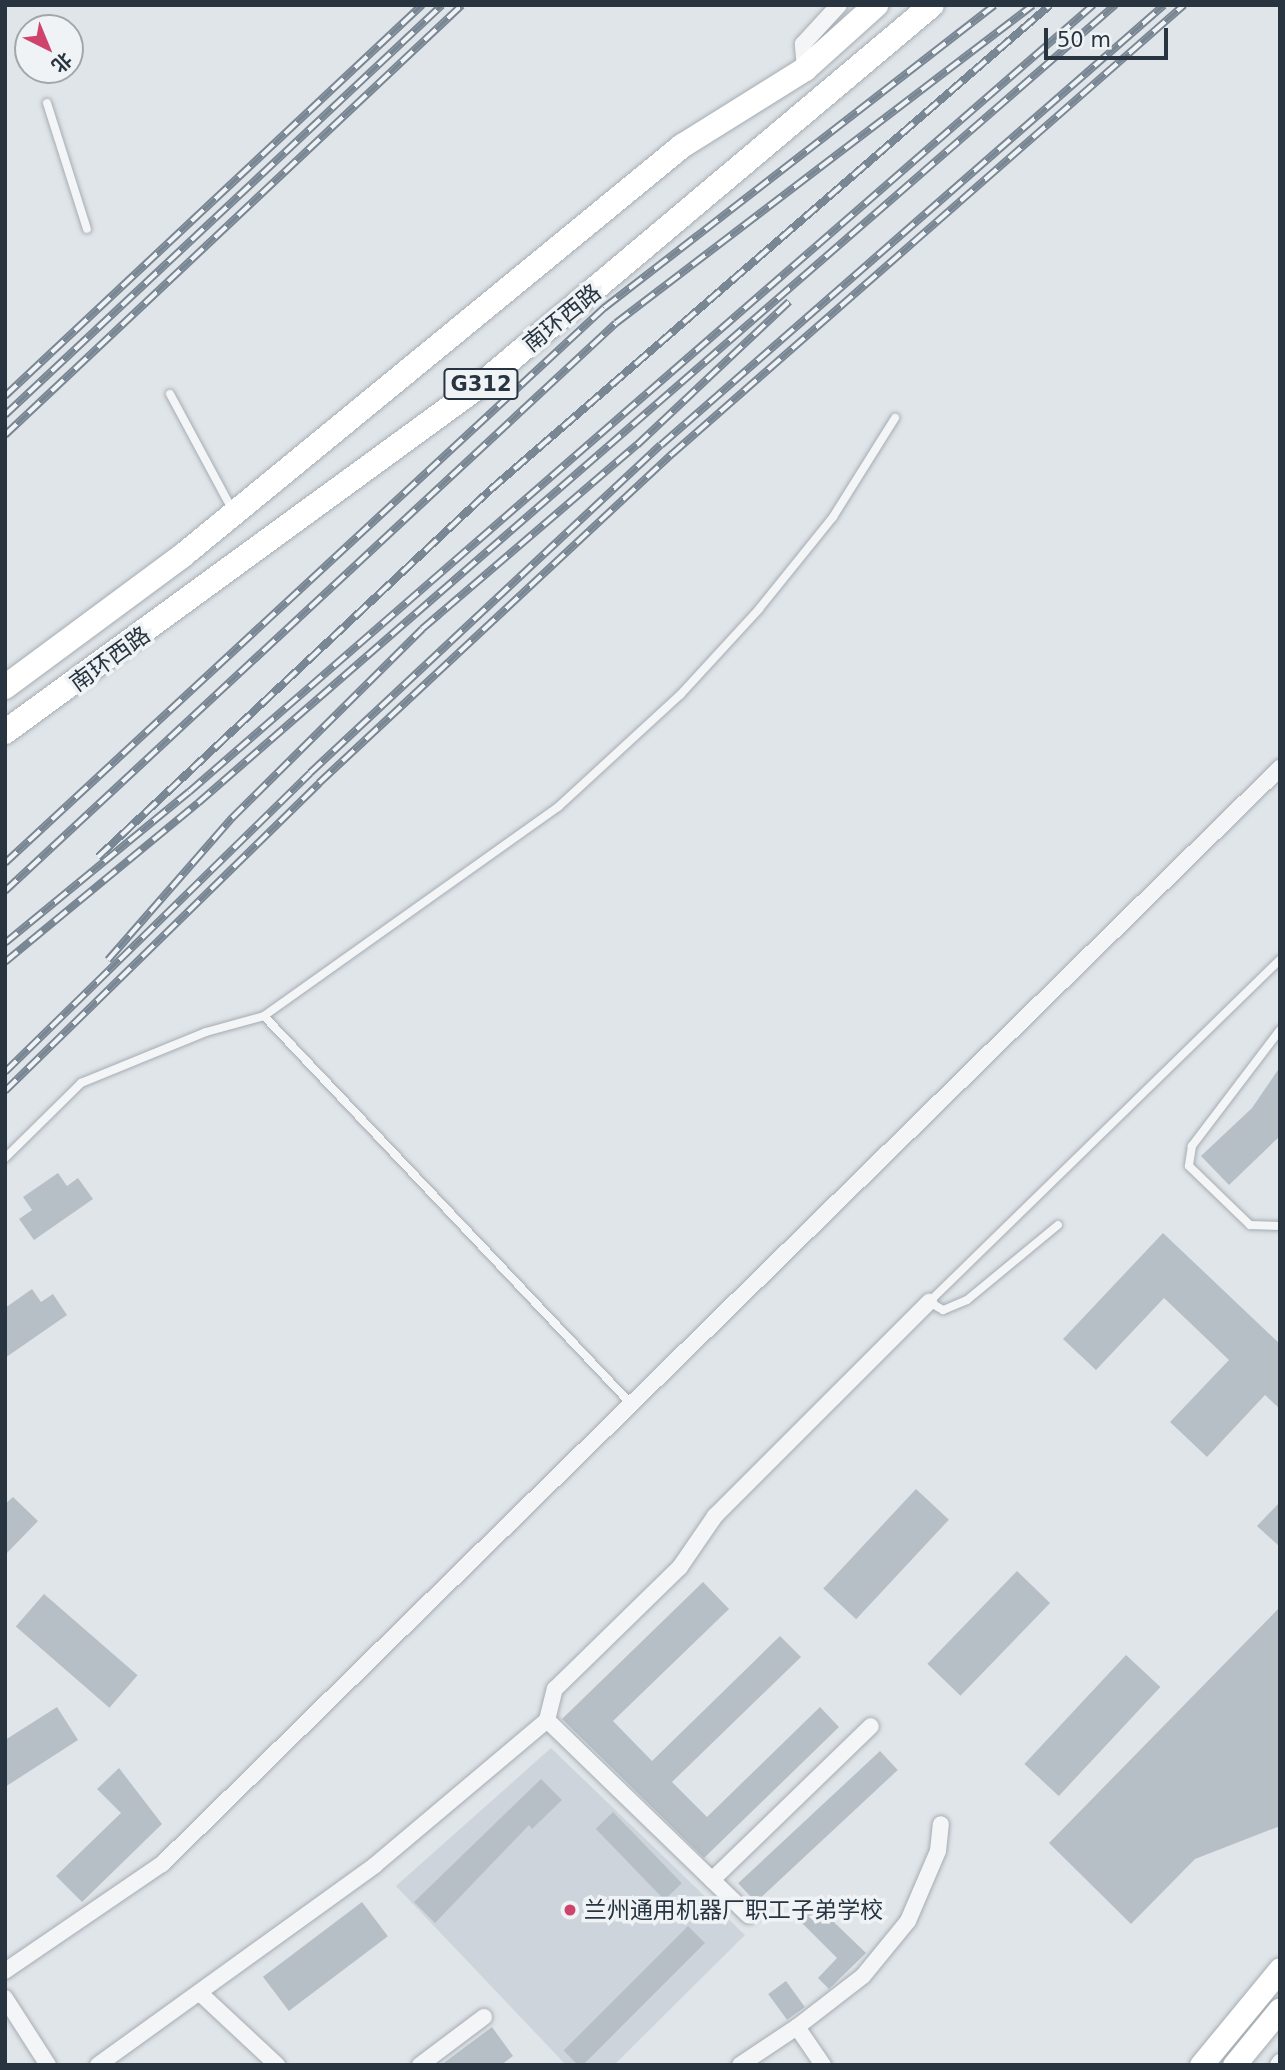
<!DOCTYPE html>
<html>
<head>
<meta charset="utf-8">
<style>
  body { margin:0 }
  #map { position:relative; width:1285px; height:2070px; overflow:hidden; background:#e0e5e9; font-family:"DejaVu Sans","Noto Sans SC",sans-serif }
  div>[style] { position:absolute }
  [style*='--x'] { left:calc(var(--x)*1px); top:calc(var(--y)*1px); width:calc(var(--w)*1px); rotate:calc(var(--a)*1deg) }
  .built>* { inset:0; background:#ced4db }
  .building>* { inset:0; background:#b7bfc6; transform-origin:0 0 }
  .roads { filter:drop-shadow(0 0 2px #a5adb3) drop-shadow(0 0 2px #a5adb3) }
  .service>* { height:8px; margin:-4px; padding:0 4px; transform-origin:4px; border-radius:4px; background:#f3f5f7 }
  .minor>* { height:16px; margin:-8px; padding:0 8px; transform-origin:8px; border-radius:8px; background:#f3f5f7 }
  .primary>* { height:23px; margin:-11.5px; padding:0 11.5px; transform-origin:11.5px; border-radius:11.5px; background:#fff }
  .trunk>* { height:24px; margin:-12px; padding:0 12px; transform-origin:12px; border-radius:12px; background:#fff }
  .rail>* { height:8px; margin-top:-4px; transform-origin:0; background:repeating-linear-gradient(90deg,#eff3f6 0 16px,#798693 0 32px); box-sizing:border-box; border-block:2px solid #798693 }
  .dots>* { width:19px; height:19px; translate:-50% -50%; box-sizing:border-box; border:4px solid #eff3f6; border-radius:50% }
  span { translate:-50% -50%; white-space:nowrap; text-align:center; line-height:1.15; -webkit-text-stroke:7px #eff3f6; paint-order:stroke }
  .shield-label span { padding:2px 5px; background:#eff3f6; border:2px solid; border-radius:5px; -webkit-text-stroke-width:0 }
  .shield-label { font-size:21px; color:#283540; font-weight:700 }
  .street-label { font-size:23px; color:#283540 }
  .poi-label { font-size:23px; color:#283540 }
  .left { translate:0 -50%; text-align:left }
  .frame { position:absolute; inset:0; border:7px solid #283540; pointer-events:none }
  .north { position:absolute; left:14px; top:14px; width:70px; height:70px; box-sizing:border-box; background:#eff3f6; border:2px solid #9fa7ad; border-radius:50%; rotate:137deg; font-size:19px; font-weight:700; line-height:28px; text-align:center; color:#283540 }
  .north::after { content:''; display:block; margin:auto; width:24px; height:32px; background:#cf446d; clip-path:polygon(50% 0,100% 100%,50% 72%,0 100%) }
  .scale { position:absolute; left:1044px; top:28px; width:124px; height:32px; box-sizing:border-box; border:4px solid #283540; border-top:0; padding-left:9px; font-size:21px; line-height:24px; white-space:nowrap; color:#283540; -webkit-text-stroke:5px #eff3f6; paint-order:stroke }
</style>
</head>
<body>
<div id="map">
  <div class="built">
    <i style="clip-path:polygon(551px 1748px,745px 1935px,614px 2065px,566px 2065px,396px 1886px)"></i>
  </div>
  <div class="building">
    <i style="clip-path:polygon(1280px 1067px,1280px 1136px,1229px 1185px,1201px 1156px,1252px 1108px)"></i>
    <i style="clip-path:polygon(58px 1173px,67px 1186px,78px 1178px,93px 1199px,34px 1240px,19px 1219px,32px 1210px,23px 1197px)"></i>
    <i style="clip-path:polygon(1163px 1233px,1280px 1344px,1280px 1409px,1265px 1395px,1207px 1457px,1170px 1422px,1229px 1360px,1164px 1298px,1096px 1370px,1063px 1339px)"></i>
    <i style="clip-path:polygon(32px 1289px,41px 1302px,53px 1294px,67px 1315px,5px 1358px,5px 1308px)"></i>
    <i style="left:916px;top:1489px;width:45px;height:136px;rotate:43deg"></i>
    <i style="clip-path:polygon(13px 1497px,38px 1521px,5px 1555px,5px 1504px)"></i>
    <i style="clip-path:polygon(1280px 1502px,1280px 1547px,1257px 1526px)"></i>
    <i style="left:1017px;top:1571px;width:46px;height:129px;rotate:44deg"></i>
    <i style="clip-path:polygon(703px 1582px,729px 1609px,613px 1721px,652px 1761px,780px 1636px,801px 1657px,672px 1782px,707px 1817px,820px 1707px,839px 1727px,704px 1858px,562px 1719px)"></i>
    <i style="left:44px;top:1594px;width:124px;height:43px;rotate:41deg"></i>
    <i style="clip-path:polygon(1280px 1607px,1280px 1826px,1195px 1859px,1131px 1924px,1049px 1843px)"></i>
    <i style="left:1126px;top:1655px;width:47px;height:149px;rotate:43deg"></i>
    <i style="clip-path:polygon(57px 1707px,78px 1740px,5px 1787px,5px 1740px)"></i>
    <i style="left:880px;top:1751px;width:26px;height:194px;rotate:47deg"></i>
    <i style="clip-path:polygon(119px 1768px,162px 1824px,82px 1902px,56px 1876px,121px 1813px,97px 1789px)"></i>
    <i style="clip-path:polygon(541px 1779px,562px 1800px,532px 1829px,529px 1825px,435px 1923px,414px 1902px)"></i>
    <i style="left:613px;top:1812px;width:99px;height:24px;rotate:46deg"></i>
    <i style="left:362px;top:1902px;width:43px;height:124px;rotate:53deg"></i>
    <i style="clip-path:polygon(814px 1903px,866px 1953px,829px 1989px,818px 1978px,837px 1958px,798px 1919px)"></i>
    <i style="left:688px;top:1926px;width:24px;height:176px;rotate:45deg"></i>
    <i style="left:786px;top:1981px;width:32px;height:22px;rotate:54deg"></i>
    <i style="clip-path:polygon(492px 2027px,513px 2056px,501px 2065px,441px 2065px)"></i>
  </div>
  <div class="roads">
    <div class="service">
      <i style="--x:47;--y:103;--w:132;--a:72.4"></i>
      <i style="--x:170;--y:394;--w:133;--a:61.7"></i>
      <i style="--x:264;--y:1016;--w:537;--a:46.58"></i>
      <i style="--x:1280;--y:1030;--w:146;--a:127.2"></i>
      <i style="--x:1192;--y:1146;--w:20;--a:99"></i>
      <i style="--x:1189;--y:1166;--w:85;--a:44"></i>
      <i style="--x:1250;--y:1225;--w:30;--a:2"></i>
      <i style="--x:5;--y:1158;--w:107;--a:-44.6"></i>
      <i style="--x:81;--y:1083;--w:135;--a:-22.2"></i>
      <i style="--x:206;--y:1032;--w:60;--a:-15.4"></i>
      <i style="--x:264;--y:1016;--w:361;--a:-35.4"></i>
      <i style="--x:558;--y:807;--w:166;--a:-42.6"></i>
      <i style="--x:680;--y:695;--w:117;--a:-47.4"></i>
      <i style="--x:759;--y:609;--w:118;--a:-51.2"></i>
      <i style="--x:833;--y:517;--w:117;--a:-57.9"></i>
      <i style="--x:1058;--y:1225;--w:118;--a:140.5"></i>
      <i style="--x:967;--y:1300;--w:26;--a:157"></i>
      <i style="--x:943;--y:1310;--w:16;--a:-150"></i>
      <i style="--x:929;--y:1302;--w:490;--a:-44.3"></i>
    </div>
    <div class="minor">
      <i style="--x:805;--y:69;--w:25;--a:-95"></i>
      <i style="--x:803;--y:44;--w:53;--a:-47.3"></i>
      <i style="--x:547;--y:1720;--w:32;--a:-76"></i>
      <i style="--x:555;--y:1689;--w:175;--a:-44.3"></i>
      <i style="--x:680;--y:1567;--w:62;--a:-55.5"></i>
      <i style="--x:715;--y:1516;--w:303;--a:-45"></i>
      <i style="--x:712;--y:1880;--w:221;--a:-44.1"></i>
      <i style="--x:5;--y:1971;--w:190;--a:-34.3"></i>
      <i style="--x:162;--y:1864;--w:1566;--a:-44.43"></i>
      <i style="--x:202;--y:1995;--w:103;--a:43"></i>
      <i style="--x:5;--y:1998;--w:80;--a:57.3"></i>
      <i style="--x:797;--y:2027;--w:83;--a:-37.7"></i>
      <i style="--x:863;--y:1976;--w:71;--a:-50.7"></i>
      <i style="--x:908;--y:1921;--w:76;--a:-66.8"></i>
      <i style="--x:938;--y:1851;--w:27;--a:-84"></i>
      <i style="--x:98;--y:2065;--w:342;--a:-35.8"></i>
      <i style="--x:375;--y:1865;--w:225;--a:-40.1"></i>
      <i style="--x:547;--y:1720;--w:281;--a:44.1"></i>
      <i style="--x:420;--y:2065;--w:80;--a:-36.9"></i>
      <i style="--x:740;--y:2065;--w:69;--a:-33.7"></i>
      <i style="--x:797;--y:2027;--w:46;--a:55.6"></i>
      <i style="--x:1278;--y:2065;--w:4;--a:-56"></i>
    </div>
    <div class="primary">
      <i style="--x:1201;--y:2065;--w:124;--a:-50.5"></i>
      <i style="--x:1234;--y:2065;--w:72;--a:-50.6"></i>
    </div>
    <div class="trunk">
      <i style="--x:5;--y:687;--w:220;--a:-36.5"></i>
      <i style="--x:182;--y:556;--w:647;--a:-39.35"></i>
      <i style="--x:682;--y:146;--w:145;--a:-32"></i>
      <i style="--x:805;--y:69;--w:96;--a:-42"></i>
      <i style="--x:5;--y:732;--w:585;--a:-36.11"></i>
      <i style="--x:478;--y:387;--w:593;--a:-40.08"></i>
    </div>
  </div>
  <div class="rail">
    <i style="--x:5;--y:396;--w:572;--a:-43.16"></i>
    <i style="--x:5;--y:415;--w:599;--a:-43.17"></i>
    <i style="--x:5;--y:435;--w:627;--a:-43.26"></i>
    <i style="--x:98;--y:857;--w:537;--a:-43.11"></i>
    <i style="--x:490;--y:490;--w:741;--a:-40.89"></i>
    <i style="--x:5;--y:863;--w:817;--a:-42.82"></i>
    <i style="--x:604;--y:308;--w:494;--a:-37.8"></i>
    <i style="--x:5;--y:891;--w:834;--a:-42.91"></i>
    <i style="--x:616;--y:323;--w:524;--a:-37.33"></i>
    <i style="--x:5;--y:943;--w:238;--a:-39.4"></i>
    <i style="--x:189;--y:792;--w:1199;--a:-41.04"></i>
    <i style="--x:108;--y:960;--w:189;--a:-48.9"></i>
    <i style="--x:232;--y:818;--w:268;--a:-44.8"></i>
    <i style="--x:422;--y:629;--w:283;--a:-40.6"></i>
    <i style="--x:637;--y:445;--w:209;--a:-43.3"></i>
    <i style="--x:5;--y:962;--w:250;--a:-39.5"></i>
    <i style="--x:198;--y:803;--w:1216;--a:-41.03"></i>
    <i style="--x:5;--y:1072;--w:427;--a:-44.4"></i>
    <i style="--x:310;--y:773;--w:480;--a:-43.1"></i>
    <i style="--x:661;--y:445;--w:668;--a:-41.18"></i>
    <i style="--x:5;--y:1091;--w:440;--a:-44.4"></i>
    <i style="--x:319;--y:783;--w:483;--a:-43"></i>
    <i style="--x:672;--y:454;--w:681;--a:-41.25"></i>
  </div>
  <div class="dots">
    <i style="left:570px;top:1910px;background:#cf446d"></i>
  </div>
  <div class="shield-label">
    <span style="left:481px;top:384px">G312</span>
  </div>
  <div class="street-label">
    <span style="left:562px;top:318px;rotate:-39deg">南环西路</span>
    <span style="left:110px;top:659px;rotate:-36deg">南环西路</span>
  </div>
  <div class="poi-label">
    <span class="left" style="left:584px;top:1910px">兰州通用机器厂职工子弟学校</span>
  </div>
  <div class="frame"></div>
  <div class="north">北</div>
  <div class="scale">50 m</div>
</div>
</body>
</html>
